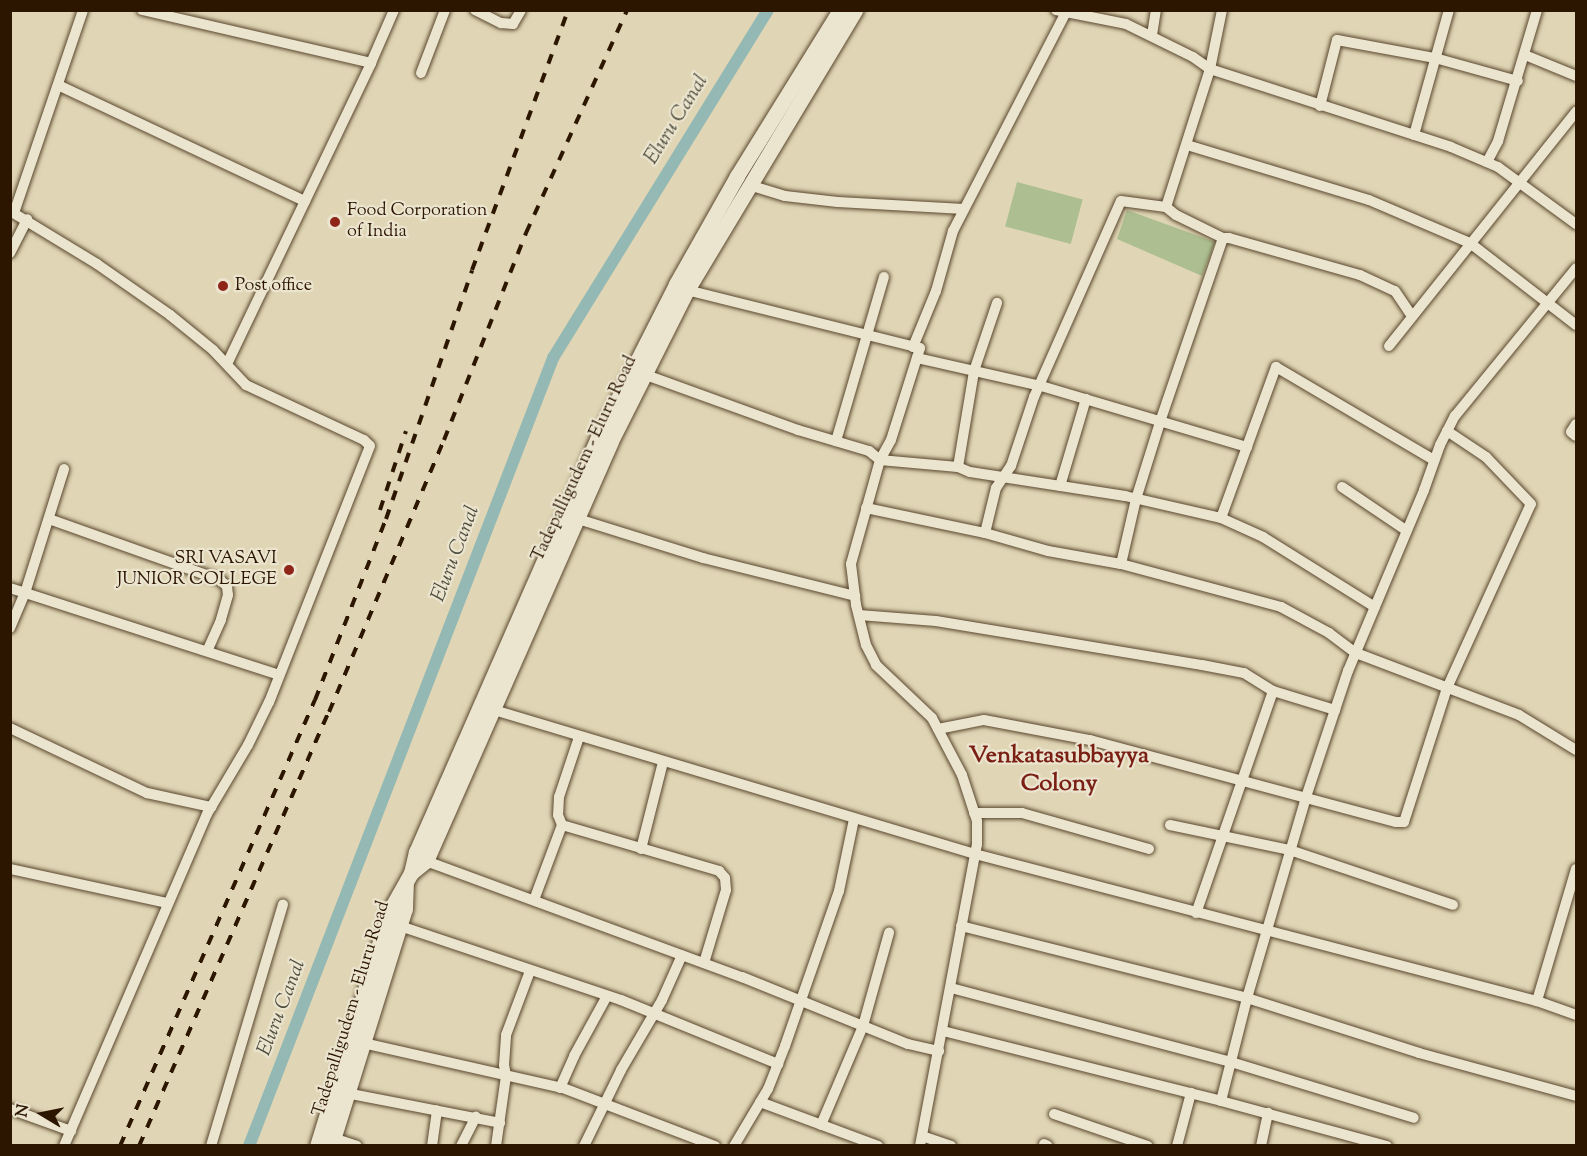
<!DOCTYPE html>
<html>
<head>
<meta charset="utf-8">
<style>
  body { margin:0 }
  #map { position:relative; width:1587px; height:1156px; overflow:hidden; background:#e0d6b5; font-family:"Sorts Mill Goudy",serif }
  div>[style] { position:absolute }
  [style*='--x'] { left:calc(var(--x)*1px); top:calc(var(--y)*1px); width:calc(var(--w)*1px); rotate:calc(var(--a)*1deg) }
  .green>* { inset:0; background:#adbf91; transform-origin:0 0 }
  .canal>* { height:12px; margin:-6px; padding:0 6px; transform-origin:6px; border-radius:6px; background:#94b8b3 }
  .roads { filter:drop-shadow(0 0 2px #59462d) drop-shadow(0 0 2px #59462d) }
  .street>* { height:10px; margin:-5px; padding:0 5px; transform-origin:5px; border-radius:5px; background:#ebe4cf }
  .secondary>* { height:15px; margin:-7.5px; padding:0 7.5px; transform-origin:7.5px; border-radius:7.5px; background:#ebe4cf }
  .rail>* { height:4px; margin-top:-2px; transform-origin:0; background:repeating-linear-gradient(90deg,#2c1600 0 10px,transparent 0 20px) }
  .dots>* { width:16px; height:16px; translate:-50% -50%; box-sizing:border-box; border:3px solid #ebe4cf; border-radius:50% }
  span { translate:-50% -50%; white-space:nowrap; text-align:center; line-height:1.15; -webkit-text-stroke:4.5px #ebe4cf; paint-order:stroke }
  .poi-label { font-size:18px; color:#2c1600 }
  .left { translate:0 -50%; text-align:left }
  .right { translate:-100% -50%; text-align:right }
  .street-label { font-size:18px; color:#2c1600 }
  .water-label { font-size:20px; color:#504f3f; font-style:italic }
  .district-label { font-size:24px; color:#7a1f14; font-weight:700 }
  .frame { position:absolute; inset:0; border:12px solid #2c1600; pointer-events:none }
  .north { position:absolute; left:12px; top:1084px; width:60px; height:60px; -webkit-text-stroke:4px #ebe4cf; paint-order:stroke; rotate:280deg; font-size:16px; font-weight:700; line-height:24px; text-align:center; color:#2c1600 }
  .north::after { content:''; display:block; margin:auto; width:21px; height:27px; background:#2c1600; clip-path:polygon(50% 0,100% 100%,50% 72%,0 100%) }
</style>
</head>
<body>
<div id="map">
  <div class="green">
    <i style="left:1017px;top:182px;width:68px;height:46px;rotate:15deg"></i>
    <i style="clip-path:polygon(1127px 210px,1215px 242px,1202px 276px,1117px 239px)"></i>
  </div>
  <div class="canal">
    <i style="--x:249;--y:1146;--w:845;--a:-68.9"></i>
    <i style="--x:553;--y:358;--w:409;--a:-58.3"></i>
  </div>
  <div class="roads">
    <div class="street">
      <i style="--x:142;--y:10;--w:235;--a:13"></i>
      <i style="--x:475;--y:10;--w:29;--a:27"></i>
      <i style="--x:501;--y:23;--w:12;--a:5"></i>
      <i style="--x:513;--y:24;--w:16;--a:-60"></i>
      <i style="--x:1056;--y:10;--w:71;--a:11.3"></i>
      <i style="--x:1126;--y:24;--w:75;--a:26.2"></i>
      <i style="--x:1193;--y:57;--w:21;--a:35"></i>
      <i style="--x:1210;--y:69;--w:253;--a:17.9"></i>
      <i style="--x:1451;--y:147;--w:51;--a:23.1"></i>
      <i style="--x:1498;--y:167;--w:97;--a:36.2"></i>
      <i style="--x:1152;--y:35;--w:25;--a:-81"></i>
      <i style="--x:1525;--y:55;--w:55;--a:22.4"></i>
      <i style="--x:421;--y:73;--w:67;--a:-69.1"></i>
      <i style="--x:58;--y:85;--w:273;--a:25.2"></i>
      <i style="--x:1320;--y:106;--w:68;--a:-75.6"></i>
      <i style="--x:1337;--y:40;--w:100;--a:10.4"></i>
      <i style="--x:1435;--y:58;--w:86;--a:15.5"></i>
      <i style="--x:1414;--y:135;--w:130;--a:-74.4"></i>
      <i style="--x:1187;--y:145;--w:190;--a:16.8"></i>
      <i style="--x:1369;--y:200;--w:110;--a:23.1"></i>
      <i style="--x:1470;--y:243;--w:134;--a:37.7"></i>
      <i style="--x:1487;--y:162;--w:24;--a:-62"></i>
      <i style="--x:1498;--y:141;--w:137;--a:-73.4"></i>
      <i style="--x:749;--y:185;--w:38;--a:17"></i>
      <i style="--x:785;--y:196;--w:53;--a:6.5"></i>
      <i style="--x:838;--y:202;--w:126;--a:3.2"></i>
      <i style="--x:1166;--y:207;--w:145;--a:-72.3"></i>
      <i style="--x:1210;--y:69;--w:60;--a:-78.5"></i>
      <i style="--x:10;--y:211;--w:102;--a:31.3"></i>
      <i style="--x:97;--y:264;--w:89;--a:34.9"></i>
      <i style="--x:170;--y:315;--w:55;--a:39.1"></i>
      <i style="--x:213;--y:350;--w:48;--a:46.7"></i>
      <i style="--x:246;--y:385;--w:130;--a:25"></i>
      <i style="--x:364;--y:440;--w:8;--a:45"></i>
      <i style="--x:370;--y:446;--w:275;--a:111.5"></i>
      <i style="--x:269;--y:702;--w:48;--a:116"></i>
      <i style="--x:248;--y:745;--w:80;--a:120.7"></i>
      <i style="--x:207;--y:814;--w:361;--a:113.3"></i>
      <i style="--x:14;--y:213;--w:214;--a:-71.2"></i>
      <i style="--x:10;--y:253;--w:38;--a:-63"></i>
      <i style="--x:687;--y:290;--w:240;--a:14"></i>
      <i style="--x:920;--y:348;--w:96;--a:107.5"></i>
      <i style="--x:891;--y:440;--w:23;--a:119"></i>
      <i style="--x:880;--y:460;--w:108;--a:105.6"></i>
      <i style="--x:851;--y:564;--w:41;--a:83"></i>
      <i style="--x:856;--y:605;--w:41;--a:76"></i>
      <i style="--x:866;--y:645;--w:22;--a:63"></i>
      <i style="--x:876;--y:665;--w:77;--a:43.4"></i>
      <i style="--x:932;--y:718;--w:64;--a:62.2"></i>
      <i style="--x:962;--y:775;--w:48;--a:71.9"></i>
      <i style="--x:977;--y:821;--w:23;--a:90"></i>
      <i style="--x:977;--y:844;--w:307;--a:100.7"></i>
      <i style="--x:1389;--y:346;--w:300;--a:-51.4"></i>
      <i style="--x:913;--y:347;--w:61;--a:-67.7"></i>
      <i style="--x:936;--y:291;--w:62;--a:-74.2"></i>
      <i style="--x:953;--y:231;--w:246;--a:-62.7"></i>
      <i style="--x:917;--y:358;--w:127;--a:12.7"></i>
      <i style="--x:1041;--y:386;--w:215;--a:16.5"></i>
      <i style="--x:227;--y:364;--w:334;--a:-64.4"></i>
      <i style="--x:371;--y:63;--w:58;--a:-66.5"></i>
      <i style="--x:646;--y:375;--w:162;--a:19.9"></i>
      <i style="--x:798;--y:430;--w:74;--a:16.5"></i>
      <i style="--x:869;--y:451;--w:14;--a:39"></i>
      <i style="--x:880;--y:460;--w:78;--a:5.1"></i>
      <i style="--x:958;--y:467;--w:13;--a:23"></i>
      <i style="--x:970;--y:472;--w:157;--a:8.8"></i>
      <i style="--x:1125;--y:496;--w:98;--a:12.9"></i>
      <i style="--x:1221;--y:518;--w:46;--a:24.3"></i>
      <i style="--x:1263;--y:537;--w:132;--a:32"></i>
      <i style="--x:1576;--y:424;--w:9;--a:122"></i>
      <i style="--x:1571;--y:432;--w:6;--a:39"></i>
      <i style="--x:836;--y:441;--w:171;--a:-73.7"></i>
      <i style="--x:958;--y:467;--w:97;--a:-80.5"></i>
      <i style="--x:974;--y:371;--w:72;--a:-71.3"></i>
      <i style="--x:1060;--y:486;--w:91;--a:-73.4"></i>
      <i style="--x:1342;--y:487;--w:78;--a:34.1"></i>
      <i style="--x:866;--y:508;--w:122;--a:11.9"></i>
      <i style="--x:985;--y:533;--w:66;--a:15.9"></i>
      <i style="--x:1048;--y:551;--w:74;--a:10.1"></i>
      <i style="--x:1121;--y:564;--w:166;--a:15"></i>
      <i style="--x:1281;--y:607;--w:55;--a:28.4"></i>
      <i style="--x:1329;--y:633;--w:34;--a:37"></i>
      <i style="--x:1356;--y:653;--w:174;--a:20.8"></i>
      <i style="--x:1519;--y:715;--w:67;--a:31.6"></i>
      <i style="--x:1221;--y:518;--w:161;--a:-70"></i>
      <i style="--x:1276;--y:367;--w:183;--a:30.5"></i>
      <i style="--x:49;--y:519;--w:182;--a:19.6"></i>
      <i style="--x:220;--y:580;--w:9;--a:41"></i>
      <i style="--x:227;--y:586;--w:9;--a:84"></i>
      <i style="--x:228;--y:595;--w:26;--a:106"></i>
      <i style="--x:221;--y:620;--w:34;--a:114"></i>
      <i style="--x:578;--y:519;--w:131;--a:17.3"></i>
      <i style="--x:703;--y:558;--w:157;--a:14"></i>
      <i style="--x:985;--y:533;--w:46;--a:-76.3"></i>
      <i style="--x:996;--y:488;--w:27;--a:-56"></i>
      <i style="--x:1011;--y:466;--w:73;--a:-71.6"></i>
      <i style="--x:1034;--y:397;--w:214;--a:-66.1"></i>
      <i style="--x:1121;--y:201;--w:45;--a:7.6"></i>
      <i style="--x:1166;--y:207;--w:13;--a:39"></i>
      <i style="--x:1176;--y:215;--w:52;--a:26.1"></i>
      <i style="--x:1223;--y:238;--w:6;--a:0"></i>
      <i style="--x:1229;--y:238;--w:136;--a:15.8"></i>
      <i style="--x:1360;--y:275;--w:38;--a:25"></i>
      <i style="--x:1395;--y:291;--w:30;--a:56"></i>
      <i style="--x:1121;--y:564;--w:67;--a:-77"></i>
      <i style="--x:1136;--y:499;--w:84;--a:-72.6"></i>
      <i style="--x:1161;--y:419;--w:191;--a:-71.1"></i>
      <i style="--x:10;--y:588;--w:283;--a:17.9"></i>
      <i style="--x:859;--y:615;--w:77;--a:4.5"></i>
      <i style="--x:936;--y:621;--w:270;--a:9.4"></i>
      <i style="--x:1202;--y:665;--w:43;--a:10.8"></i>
      <i style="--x:1244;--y:673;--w:34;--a:32"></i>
      <i style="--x:1273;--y:691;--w:235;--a:109.1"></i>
      <i style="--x:10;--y:628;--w:38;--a:-67"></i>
      <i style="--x:25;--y:593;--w:130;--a:-72.5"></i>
      <i style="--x:1273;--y:691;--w:65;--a:17"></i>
      <i style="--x:494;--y:710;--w:502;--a:16.67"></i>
      <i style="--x:975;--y:854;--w:581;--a:14.66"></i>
      <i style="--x:10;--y:728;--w:152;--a:25.4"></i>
      <i style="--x:147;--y:793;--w:66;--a:12.3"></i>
      <i style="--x:938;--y:729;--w:47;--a:-11.1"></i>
      <i style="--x:984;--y:720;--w:108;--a:10.7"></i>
      <i style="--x:1090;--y:740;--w:317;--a:15"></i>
      <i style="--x:1396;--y:822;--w:8;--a:0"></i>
      <i style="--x:1404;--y:822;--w:141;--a:-72.2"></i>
      <i style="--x:1447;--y:688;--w:202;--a:-65.5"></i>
      <i style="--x:1531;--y:504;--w:65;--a:-133.8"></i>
      <i style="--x:1486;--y:457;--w:47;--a:-146.3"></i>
      <i style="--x:579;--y:737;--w:63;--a:108.4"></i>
      <i style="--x:559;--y:797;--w:18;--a:93"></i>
      <i style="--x:558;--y:815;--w:11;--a:68"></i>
      <i style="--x:562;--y:825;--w:164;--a:16.3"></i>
      <i style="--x:719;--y:871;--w:9;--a:49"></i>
      <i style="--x:725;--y:878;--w:12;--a:85"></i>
      <i style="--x:726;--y:890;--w:76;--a:106.8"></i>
      <i style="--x:974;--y:813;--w:48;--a:0"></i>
      <i style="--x:1022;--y:813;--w:132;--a:15.8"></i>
      <i style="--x:1170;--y:825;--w:123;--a:11.8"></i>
      <i style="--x:1290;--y:850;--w:172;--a:18.6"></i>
      <i style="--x:641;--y:849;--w:90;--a:-75.8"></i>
      <i style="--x:426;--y:861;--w:337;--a:20.2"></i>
      <i style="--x:742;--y:977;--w:179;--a:22"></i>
      <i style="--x:908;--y:1044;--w:32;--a:13"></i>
      <i style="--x:10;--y:869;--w:161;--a:12.2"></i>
      <i style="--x:1576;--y:869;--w:138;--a:106.5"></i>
      <i style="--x:1537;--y:1001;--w:41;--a:19.7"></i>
      <i style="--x:534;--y:900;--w:80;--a:-69.5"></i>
      <i style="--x:400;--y:926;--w:233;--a:18.5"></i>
      <i style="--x:621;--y:1000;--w:170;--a:22.2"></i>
      <i style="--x:961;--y:926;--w:295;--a:14.1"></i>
      <i style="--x:1247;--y:998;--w:181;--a:17.7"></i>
      <i style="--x:1419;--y:1053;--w:163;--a:15.3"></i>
      <i style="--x:951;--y:988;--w:290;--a:14.8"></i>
      <i style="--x:1231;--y:1062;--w:191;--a:17"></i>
      <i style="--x:943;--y:1031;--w:287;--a:14.1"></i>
      <i style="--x:1221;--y:1101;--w:106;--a:-75.8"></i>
      <i style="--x:1247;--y:998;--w:209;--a:-73.6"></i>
      <i style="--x:1306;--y:797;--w:133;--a:-71.6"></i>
      <i style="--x:1348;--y:671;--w:196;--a:-67.2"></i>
      <i style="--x:1424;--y:490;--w:48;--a:-70.4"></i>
      <i style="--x:1440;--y:445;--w:33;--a:-63"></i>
      <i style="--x:1455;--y:416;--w:191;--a:-50.7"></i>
      <i style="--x:363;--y:1043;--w:205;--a:12.7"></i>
      <i style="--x:563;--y:1088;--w:163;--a:20.9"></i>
      <i style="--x:560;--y:1088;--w:35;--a:-66"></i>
      <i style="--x:574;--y:1056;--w:68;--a:-61.2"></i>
      <i style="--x:346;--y:1093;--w:157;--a:11"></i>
      <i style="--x:1221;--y:1101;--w:172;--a:15.2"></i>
      <i style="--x:760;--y:1102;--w:126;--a:20.4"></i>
      <i style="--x:10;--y:1109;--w:65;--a:19.8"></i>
      <i style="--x:1054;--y:1114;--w:99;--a:18.8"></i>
      <i style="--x:821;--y:1125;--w:108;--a:-67"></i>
      <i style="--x:863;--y:1026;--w:97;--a:-74.4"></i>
      <i style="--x:922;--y:1136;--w:31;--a:19"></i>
      <i style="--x:333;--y:1138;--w:25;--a:18"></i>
      <i style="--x:1044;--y:1144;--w:4;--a:27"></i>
      <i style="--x:211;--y:1146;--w:252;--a:-73.4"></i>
      <i style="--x:432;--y:1146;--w:36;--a:-82"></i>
      <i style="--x:461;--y:1146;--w:33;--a:-63"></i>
      <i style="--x:496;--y:1146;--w:71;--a:-81.9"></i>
      <i style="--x:506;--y:1076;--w:11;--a:-100"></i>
      <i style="--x:504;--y:1065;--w:30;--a:-86"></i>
      <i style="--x:506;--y:1035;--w:68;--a:-69.4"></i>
      <i style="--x:584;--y:1146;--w:85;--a:-64"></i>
      <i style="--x:621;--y:1070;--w:81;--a:-59.6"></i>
      <i style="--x:662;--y:1000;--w:49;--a:-66"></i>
      <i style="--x:734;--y:1146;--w:66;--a:-59.2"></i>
      <i style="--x:768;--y:1089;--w:46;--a:-68.4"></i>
      <i style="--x:785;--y:1046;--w:164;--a:-70.8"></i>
      <i style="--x:839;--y:891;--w:74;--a:-78.2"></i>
      <i style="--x:1177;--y:1146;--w:55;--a:-75.2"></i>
      <i style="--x:1261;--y:1146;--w:34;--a:-78"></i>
    </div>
    <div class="secondary">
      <i style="--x:411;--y:873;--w:19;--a:-39"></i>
      <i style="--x:426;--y:861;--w:457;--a:-66.2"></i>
      <i style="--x:610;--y:443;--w:171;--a:-63.3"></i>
      <i style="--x:687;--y:290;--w:327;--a:-59"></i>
      <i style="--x:317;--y:1146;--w:245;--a:-72.9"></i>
      <i style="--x:389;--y:912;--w:45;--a:-60.6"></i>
      <i style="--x:411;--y:873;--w:22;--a:-77"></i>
      <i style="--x:416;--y:852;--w:452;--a:-66.3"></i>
      <i style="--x:598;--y:438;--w:173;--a:-63.1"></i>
      <i style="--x:676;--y:284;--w:124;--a:-60.5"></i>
      <i style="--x:737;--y:176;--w:195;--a:-58.2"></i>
      <i style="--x:331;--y:1146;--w:248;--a:-72.7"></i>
      <i style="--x:405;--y:909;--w:26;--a:-88"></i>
    </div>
  </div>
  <div class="rail">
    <i style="--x:380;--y:510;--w:83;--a:-71.8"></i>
    <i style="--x:120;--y:1146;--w:487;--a:-66.4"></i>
    <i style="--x:315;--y:700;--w:194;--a:-68.6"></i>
    <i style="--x:386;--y:519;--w:263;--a:-70.9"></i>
    <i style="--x:472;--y:270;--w:277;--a:-69.7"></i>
    <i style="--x:139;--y:1146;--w:474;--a:-66.4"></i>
    <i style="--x:329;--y:712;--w:295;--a:-67.1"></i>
    <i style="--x:444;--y:440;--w:223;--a:-68.4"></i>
    <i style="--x:526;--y:233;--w:245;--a:-65.6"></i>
  </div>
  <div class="dots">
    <i style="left:335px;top:222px;background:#8f2418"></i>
    <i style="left:223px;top:286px;background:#8f2418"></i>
    <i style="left:289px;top:570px;background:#8f2418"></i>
  </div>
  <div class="poi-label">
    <span class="left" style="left:347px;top:222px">Food Corporation<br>of India</span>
    <span class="left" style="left:235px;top:286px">Post office</span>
    <span class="right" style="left:277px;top:570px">SRI VASAVI<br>JUNIOR COLLEGE</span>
  </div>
  <div class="street-label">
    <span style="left:585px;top:459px;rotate:-65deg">Tadepalligudem - Eluru Road</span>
    <span style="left:352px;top:1009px;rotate:-73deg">Tadepalligudem - Eluru Road</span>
  </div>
  <div class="water-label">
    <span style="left:677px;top:120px;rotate:-58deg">Eluru Canal</span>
    <span style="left:456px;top:554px;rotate:-69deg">Eluru Canal</span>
    <span style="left:282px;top:1008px;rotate:-69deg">Eluru Canal</span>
  </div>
  <div class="district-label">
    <span style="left:1059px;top:771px">Venkatasubbayya<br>Colony</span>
  </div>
  <div class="frame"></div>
  <div class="north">N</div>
</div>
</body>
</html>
